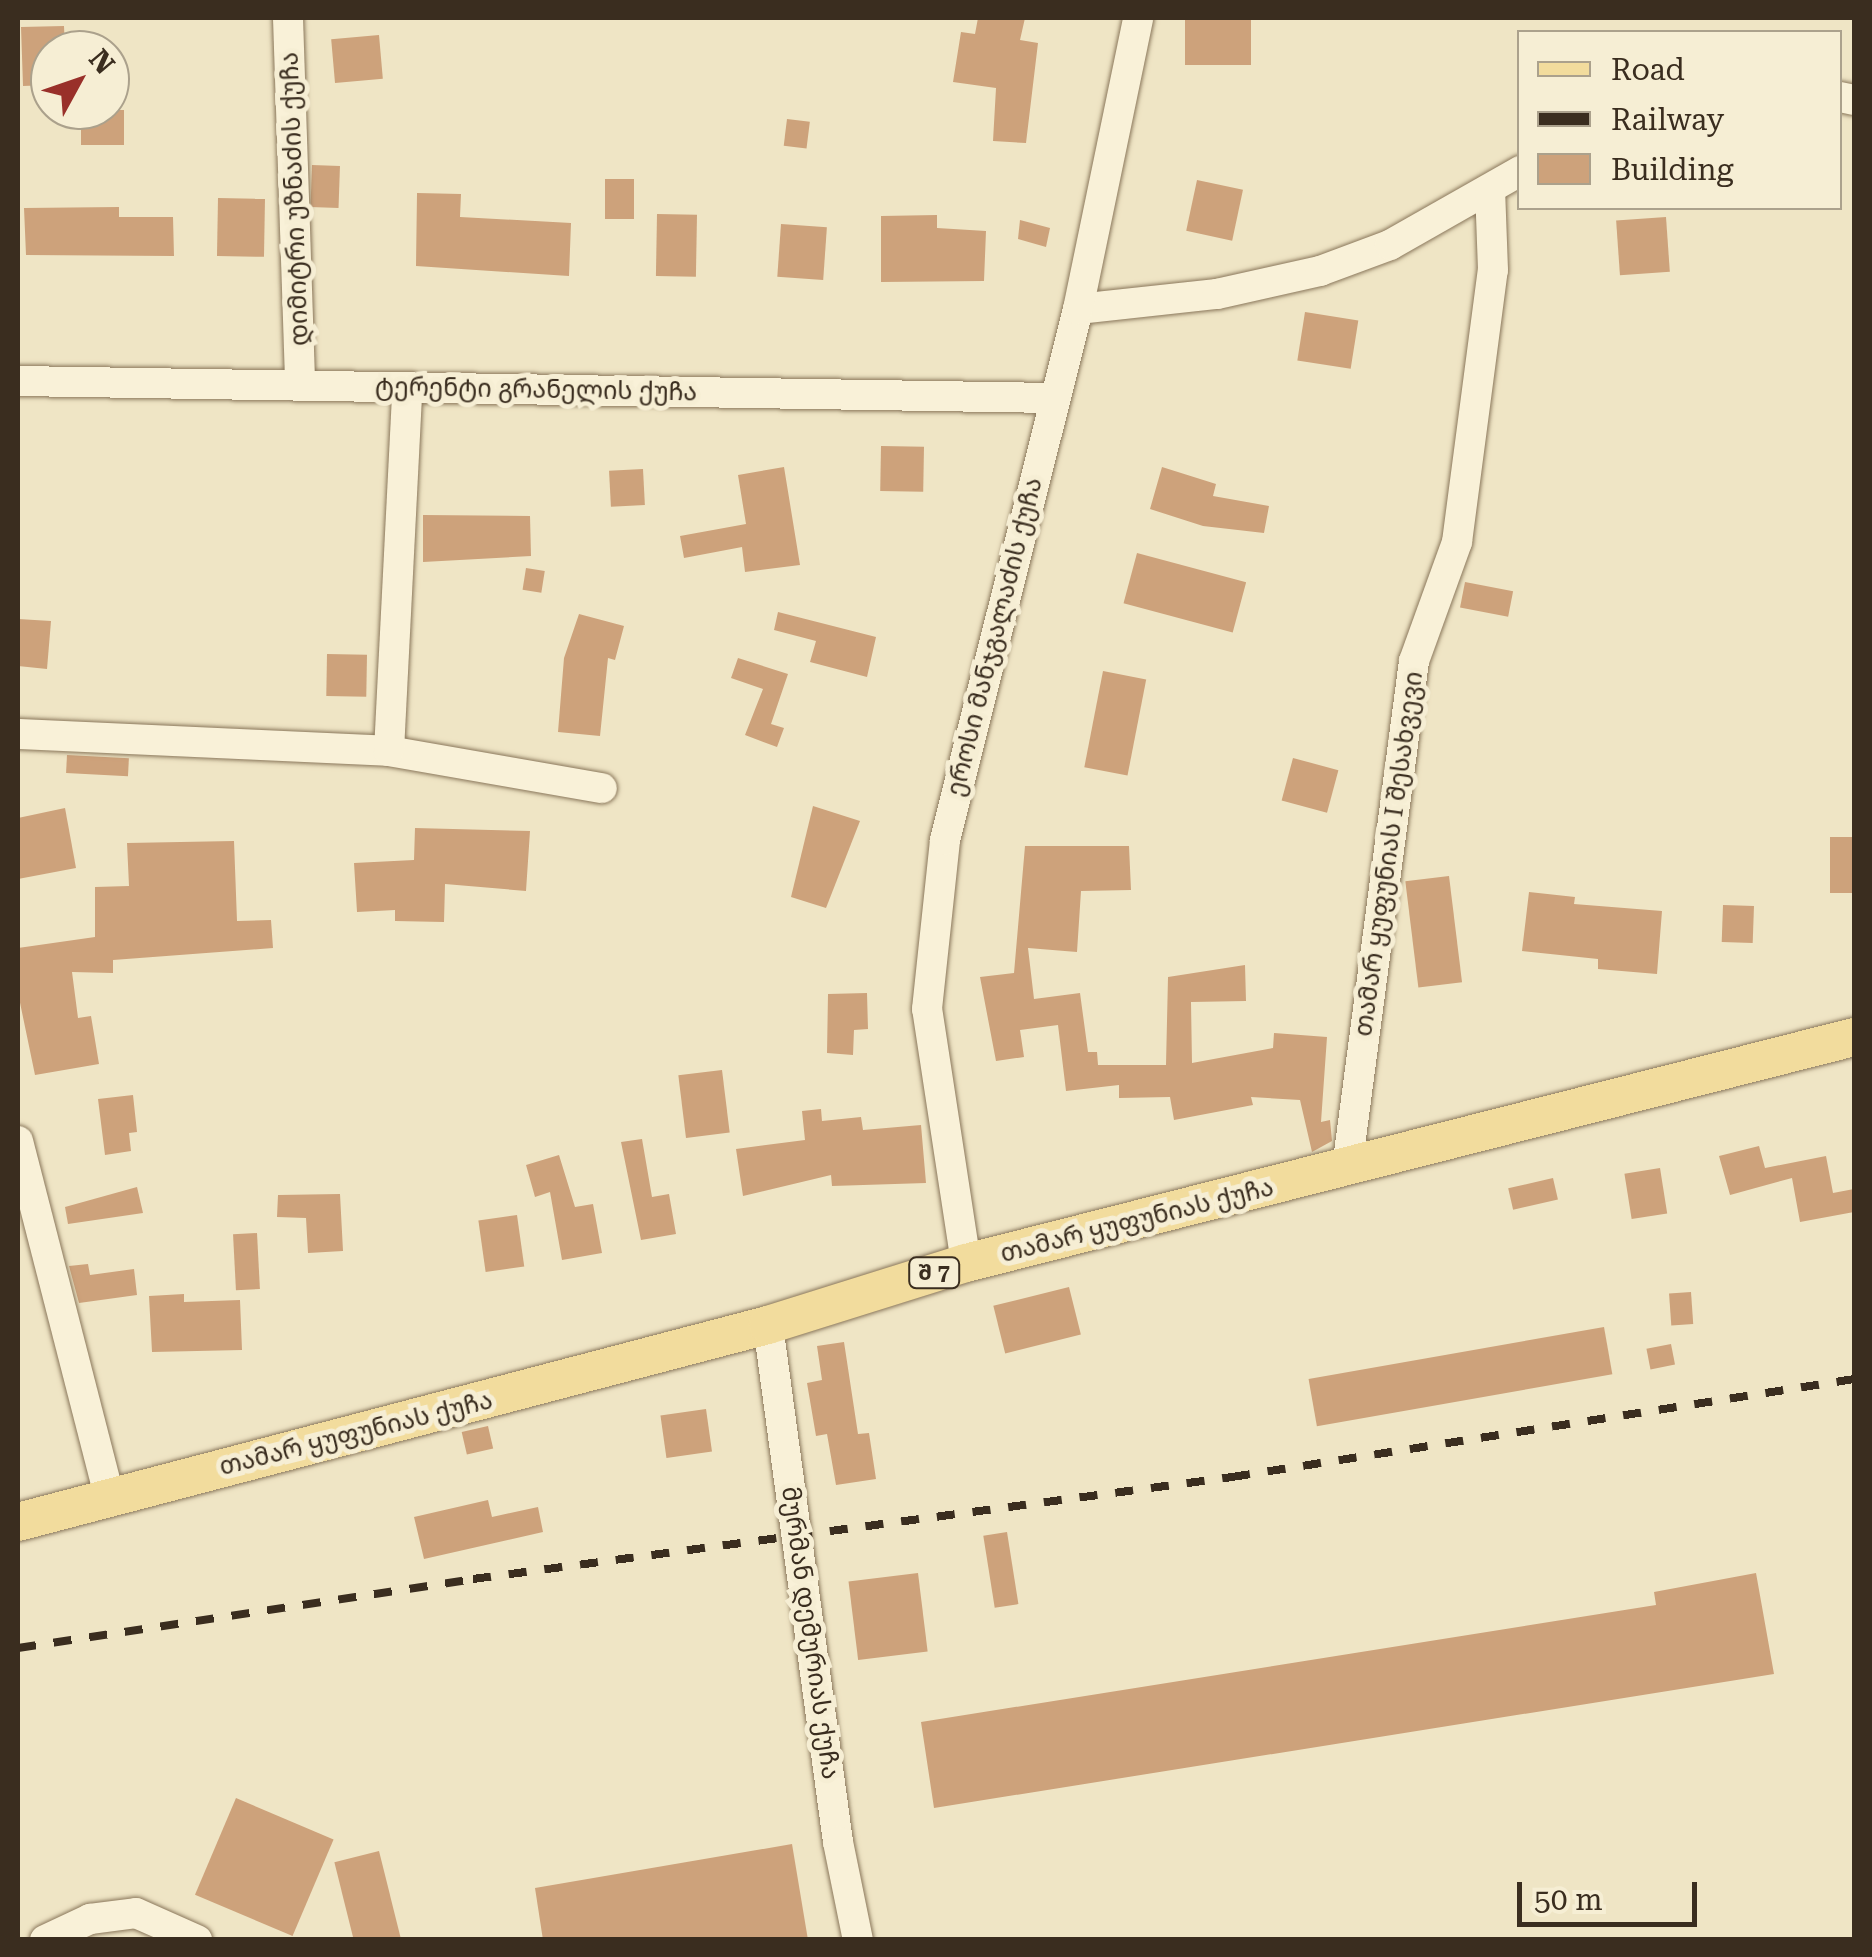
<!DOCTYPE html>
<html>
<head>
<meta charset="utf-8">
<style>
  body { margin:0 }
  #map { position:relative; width:1872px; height:1957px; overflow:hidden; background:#efe5c5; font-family:"Roboto Serif","Noto Sans Georgian",serif }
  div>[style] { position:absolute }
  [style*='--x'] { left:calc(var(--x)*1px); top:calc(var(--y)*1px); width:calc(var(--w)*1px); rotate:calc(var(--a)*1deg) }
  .building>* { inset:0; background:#cda27b; transform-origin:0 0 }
  .roads { filter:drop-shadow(0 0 2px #8a775b) drop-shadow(0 0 2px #8a775b) }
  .minor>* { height:30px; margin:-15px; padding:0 15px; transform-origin:15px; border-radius:15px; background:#f9f1d8 }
  .major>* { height:38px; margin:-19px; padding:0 19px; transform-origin:19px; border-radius:19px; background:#f2dc9d }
  .rail>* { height:8px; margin-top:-4px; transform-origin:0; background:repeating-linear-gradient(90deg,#3a2d1f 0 18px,transparent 0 36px) }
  span { translate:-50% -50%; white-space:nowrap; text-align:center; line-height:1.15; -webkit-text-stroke:10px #f6eed4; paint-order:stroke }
  .shield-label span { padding:2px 8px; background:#f6eed4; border:2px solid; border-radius:8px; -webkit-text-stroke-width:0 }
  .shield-label { font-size:22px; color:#3a2d1f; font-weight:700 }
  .street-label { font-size:25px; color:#3a2d1f }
  .frame { position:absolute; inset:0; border:20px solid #3a2d1f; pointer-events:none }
  .legend { position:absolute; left:1517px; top:30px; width:325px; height:180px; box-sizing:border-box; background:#f6eed4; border:2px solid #aba18c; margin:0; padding:12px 18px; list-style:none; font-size:30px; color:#3a2d1f }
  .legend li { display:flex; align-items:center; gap:20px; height:50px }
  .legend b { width:50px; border:2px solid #aba18c }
  .north { position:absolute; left:30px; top:30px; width:100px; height:100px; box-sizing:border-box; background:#f6eed4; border:2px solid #aba18c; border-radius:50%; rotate:50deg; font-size:28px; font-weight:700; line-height:40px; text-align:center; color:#3a2d1f }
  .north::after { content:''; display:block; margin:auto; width:35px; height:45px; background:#99302a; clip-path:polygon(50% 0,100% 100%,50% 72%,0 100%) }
  .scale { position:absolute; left:1517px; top:1882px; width:180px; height:45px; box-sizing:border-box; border:5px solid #3a2d1f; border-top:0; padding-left:12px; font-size:30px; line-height:35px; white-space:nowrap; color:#3a2d1f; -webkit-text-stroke:8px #f6eed4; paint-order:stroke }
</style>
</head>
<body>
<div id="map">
  <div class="building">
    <i style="clip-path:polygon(978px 18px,1025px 18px,1020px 40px,1038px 43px,1026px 143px,993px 141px,996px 88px,953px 82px,961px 32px,975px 34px)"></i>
    <i style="left:1185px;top:18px;width:66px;height:47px"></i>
    <i style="clip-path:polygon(64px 26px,65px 50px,50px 50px,50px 85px,23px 86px,21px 27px)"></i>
    <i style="left:379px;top:35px;width:44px;height:48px;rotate:85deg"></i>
    <i style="left:81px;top:110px;width:43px;height:35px"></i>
    <i style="left:787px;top:119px;width:23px;height:27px;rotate:7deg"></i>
    <i style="left:312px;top:165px;width:28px;height:42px;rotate:2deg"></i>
    <i style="left:605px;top:179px;width:29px;height:40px"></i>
    <i style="left:1197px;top:180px;width:47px;height:52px;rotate:12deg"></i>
    <i style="clip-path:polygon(417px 193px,461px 194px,460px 217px,571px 223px,569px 276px,416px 266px)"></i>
    <i style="left:218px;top:198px;width:47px;height:58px;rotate:1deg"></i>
    <i style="clip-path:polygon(119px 207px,119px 217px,173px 217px,174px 256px,26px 255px,24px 208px)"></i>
    <i style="left:657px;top:214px;width:40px;height:62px;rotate:1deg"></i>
    <i style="clip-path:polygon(937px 215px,937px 228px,986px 231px,984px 281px,881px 282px,881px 216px)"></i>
    <i style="left:1666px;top:217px;width:55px;height:50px;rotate:86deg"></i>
    <i style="clip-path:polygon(1020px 220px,1050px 228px,1046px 247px,1018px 239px)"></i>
    <i style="left:781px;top:224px;width:46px;height:53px;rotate:4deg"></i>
    <i style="left:1305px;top:312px;width:54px;height:49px;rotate:9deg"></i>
    <i style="left:881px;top:446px;width:43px;height:45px;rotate:1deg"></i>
    <i style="clip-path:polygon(784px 467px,800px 565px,745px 572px,742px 547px,684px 558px,680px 536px,746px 524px,738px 475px)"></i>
    <i style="clip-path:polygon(1162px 467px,1216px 484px,1213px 496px,1269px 506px,1264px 533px,1203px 526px,1150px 509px)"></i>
    <i style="left:643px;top:469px;width:36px;height:34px;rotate:87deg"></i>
    <i style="clip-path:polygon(423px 515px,530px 516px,531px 556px,423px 562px)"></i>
    <i style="left:1137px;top:553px;width:113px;height:52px;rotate:15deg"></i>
    <i style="left:526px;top:568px;width:19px;height:22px;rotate:9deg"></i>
    <i style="left:1465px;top:582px;width:49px;height:26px;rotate:11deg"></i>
    <i style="clip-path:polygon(778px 612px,876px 637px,867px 677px,810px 662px,816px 641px,774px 630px)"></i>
    <i style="clip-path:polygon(579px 614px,624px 626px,615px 660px,608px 658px,600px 736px,558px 732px,564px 658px)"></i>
    <i style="clip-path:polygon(18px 619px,51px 621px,47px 669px,18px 666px)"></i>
    <i style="left:327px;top:654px;width:40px;height:42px;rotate:1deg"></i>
    <i style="clip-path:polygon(738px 658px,788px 674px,771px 724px,784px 728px,777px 747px,745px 735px,763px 689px,731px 678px)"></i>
    <i style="left:1103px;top:671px;width:44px;height:98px;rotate:11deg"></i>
    <i style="left:67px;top:755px;width:62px;height:18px;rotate:3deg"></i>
    <i style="left:1293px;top:758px;width:47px;height:44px;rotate:15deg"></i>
    <i style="clip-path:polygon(813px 806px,860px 821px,826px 908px,791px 897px)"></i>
    <i style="clip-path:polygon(65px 808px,76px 868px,18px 879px,18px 818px)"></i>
    <i style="clip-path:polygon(415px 828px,530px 831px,526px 891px,445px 884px,444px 922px,395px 921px,395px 910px,357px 912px,354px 863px,414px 860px)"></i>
    <i style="left:1854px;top:837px;width:56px;height:24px;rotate:90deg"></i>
    <i style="clip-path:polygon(234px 841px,237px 921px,271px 920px,273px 948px,113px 960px,113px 973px,72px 972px,78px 1018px,91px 1016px,99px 1064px,35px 1075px,18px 993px,18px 948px,95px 937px,95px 887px,129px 886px,127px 843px)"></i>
    <i style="clip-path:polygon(1025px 846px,1129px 846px,1131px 890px,1081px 891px,1077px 952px,1028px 948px,1034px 999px,1080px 993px,1088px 1052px,1097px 1052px,1098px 1065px,1166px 1065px,1168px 977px,1245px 965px,1246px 1001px,1191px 1002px,1192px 1063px,1273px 1048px,1274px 1033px,1327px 1037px,1321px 1122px,1330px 1120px,1332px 1141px,1312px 1152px,1300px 1100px,1251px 1097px,1253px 1105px,1174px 1120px,1170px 1097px,1119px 1098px,1119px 1085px,1066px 1091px,1058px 1025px,1020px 1030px,1024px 1057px,996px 1061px,980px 977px,1014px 973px)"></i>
    <i style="left:1449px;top:876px;width:107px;height:44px;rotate:83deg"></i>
    <i style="clip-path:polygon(1529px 892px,1575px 897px,1574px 904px,1662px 911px,1657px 974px,1598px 969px,1598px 959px,1522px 951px)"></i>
    <i style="left:1723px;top:905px;width:31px;height:37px;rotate:2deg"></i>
    <i style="clip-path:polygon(867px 993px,868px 1029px,854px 1030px,853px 1055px,827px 1053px,828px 994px)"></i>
    <i style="left:722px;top:1070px;width:63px;height:44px;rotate:83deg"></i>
    <i style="clip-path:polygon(133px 1095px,137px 1132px,129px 1133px,131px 1151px,105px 1155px,98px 1099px)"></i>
    <i style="clip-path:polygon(821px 1109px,822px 1121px,861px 1117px,863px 1130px,921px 1125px,926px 1183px,832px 1186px,831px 1175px,743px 1196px,736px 1149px,805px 1140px,802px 1111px)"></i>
    <i style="clip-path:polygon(642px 1139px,652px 1197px,669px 1194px,676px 1234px,641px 1240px,621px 1142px)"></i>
    <i style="clip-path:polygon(1759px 1146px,1765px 1168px,1826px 1156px,1833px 1193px,1854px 1189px,1854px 1212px,1800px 1222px,1792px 1178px,1730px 1195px,1719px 1156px)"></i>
    <i style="clip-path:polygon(559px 1155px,575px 1207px,593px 1204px,602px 1253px,562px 1260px,550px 1192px,535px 1197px,526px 1165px)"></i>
    <i style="left:1660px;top:1168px;width:46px;height:36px;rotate:81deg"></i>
    <i style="left:1553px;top:1178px;width:22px;height:46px;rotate:77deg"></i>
    <i style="clip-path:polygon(137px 1187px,143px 1213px,68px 1224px,65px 1207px)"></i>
    <i style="clip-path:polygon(340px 1194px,343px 1251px,308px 1253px,306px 1218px,277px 1217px,278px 1195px)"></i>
    <i style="left:517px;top:1215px;width:52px;height:39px;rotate:82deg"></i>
    <i style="left:257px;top:1233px;width:56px;height:24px;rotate:87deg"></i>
    <i style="clip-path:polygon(88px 1264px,90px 1275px,134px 1269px,137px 1295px,79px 1303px,69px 1266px)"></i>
    <i style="left:1069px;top:1287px;width:49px;height:78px;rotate:76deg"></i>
    <i style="left:1691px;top:1292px;width:32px;height:22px;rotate:86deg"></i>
    <i style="clip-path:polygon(184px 1294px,184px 1302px,240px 1300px,242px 1350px,152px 1352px,149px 1296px)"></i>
    <i style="left:1604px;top:1327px;width:48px;height:300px;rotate:80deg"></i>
    <i style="clip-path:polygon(844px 1342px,858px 1434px,869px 1433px,876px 1479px,836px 1485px,827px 1434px,816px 1436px,807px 1383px,822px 1380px,817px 1346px)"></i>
    <i style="left:1671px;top:1344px;width:21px;height:25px;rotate:79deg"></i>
    <i style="left:706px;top:1409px;width:43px;height:46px;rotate:82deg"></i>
    <i style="left:488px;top:1426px;width:23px;height:27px;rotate:77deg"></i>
    <i style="clip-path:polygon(488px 1500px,492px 1517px,538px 1507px,543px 1532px,424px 1559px,414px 1517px)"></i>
    <i style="left:1007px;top:1532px;width:73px;height:24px;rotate:81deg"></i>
    <i style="left:918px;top:1573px;width:79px;height:70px;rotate:83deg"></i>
    <i style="clip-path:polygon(1756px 1573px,1774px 1674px,934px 1808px,921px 1722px,1656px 1605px,1654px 1592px)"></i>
    <i style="left:236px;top:1798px;width:106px;height:105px;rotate:23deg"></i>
    <i style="clip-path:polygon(792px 1844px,808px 1940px,543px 1940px,535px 1888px)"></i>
    <i style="left:379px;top:1851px;width:92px;height:46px;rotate:76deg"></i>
  </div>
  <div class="roads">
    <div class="minor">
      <i style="--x:288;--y:18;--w:363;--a:88.1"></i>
      <i style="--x:1840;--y:97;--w:14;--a:12"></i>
      <i style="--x:1078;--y:309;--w:140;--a:-6.2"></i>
      <i style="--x:1217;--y:294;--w:106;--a:-12.6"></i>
      <i style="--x:1320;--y:271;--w:75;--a:-20.4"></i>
      <i style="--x:1390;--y:245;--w:150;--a:-29.6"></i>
      <i style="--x:18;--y:381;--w:1037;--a:0.94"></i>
      <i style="--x:18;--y:734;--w:371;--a:2.6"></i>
      <i style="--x:389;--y:751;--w:216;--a:9.9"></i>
      <i style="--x:389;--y:751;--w:361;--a:-87.1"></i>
      <i style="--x:18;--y:1141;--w:366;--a:75.6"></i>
      <i style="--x:1347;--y:1168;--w:511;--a:-82.47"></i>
      <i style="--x:1414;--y:661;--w:127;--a:-70.1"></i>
      <i style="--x:1457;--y:542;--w:274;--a:-82.5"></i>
      <i style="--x:1493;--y:270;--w:81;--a:-92.1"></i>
      <i style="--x:966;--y:1263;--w:257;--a:-98.7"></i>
      <i style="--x:927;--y:1009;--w:170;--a:-83.9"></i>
      <i style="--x:945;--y:840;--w:547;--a:-75.94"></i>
      <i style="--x:1078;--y:309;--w:297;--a:-78.3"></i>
      <i style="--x:768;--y:1325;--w:522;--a:82.29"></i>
      <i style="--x:838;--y:1842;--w:100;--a:78.5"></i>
      <i style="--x:45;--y:1940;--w:50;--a:-25"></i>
      <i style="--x:90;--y:1919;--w:46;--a:-7.4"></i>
      <i style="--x:136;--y:1913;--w:67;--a:23.9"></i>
    </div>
    <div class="major">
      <i style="--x:18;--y:1522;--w:775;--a:-14.72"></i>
      <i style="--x:768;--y:1325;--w:207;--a:-17.4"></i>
      <i style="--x:966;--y:1263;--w:916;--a:-14.28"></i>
    </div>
  </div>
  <div class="rail">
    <i style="--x:18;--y:1648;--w:460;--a:-8.6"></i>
    <i style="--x:473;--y:1579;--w:766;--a:-7.65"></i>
    <i style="--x:1232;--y:1477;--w:630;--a:-8.95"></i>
  </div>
  <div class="shield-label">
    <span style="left:934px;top:1273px">შ 7</span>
  </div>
  <div class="street-label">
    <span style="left:295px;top:199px;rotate:-92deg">დიმიტრი უზნაძის ქუჩა</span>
    <span style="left:536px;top:390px;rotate:1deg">ტერენტი გრანელის ქუჩა</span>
    <span style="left:995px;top:637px;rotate:-76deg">ეროსი მანჯგალაძის ქუჩა</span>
    <span style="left:1389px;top:854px;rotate:-82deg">თამარ ყუფუნიას I შესახვევი</span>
    <span style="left:1137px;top:1221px;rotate:-14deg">თამარ ყუფუნიას ქუჩა</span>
    <span style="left:356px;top:1434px;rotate:-14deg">თამარ ყუფუნიას ქუჩა</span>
    <span style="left:810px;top:1633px;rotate:82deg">მურმან დემურიას ქუჩა</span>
  </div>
  <div class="frame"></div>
  <ul class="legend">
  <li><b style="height:12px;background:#f2dc9d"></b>Road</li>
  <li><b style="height:12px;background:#3a2d1f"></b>Railway</li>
  <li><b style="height:28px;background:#cda27b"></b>Building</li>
  </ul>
  <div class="north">N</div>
  <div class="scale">50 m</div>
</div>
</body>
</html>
